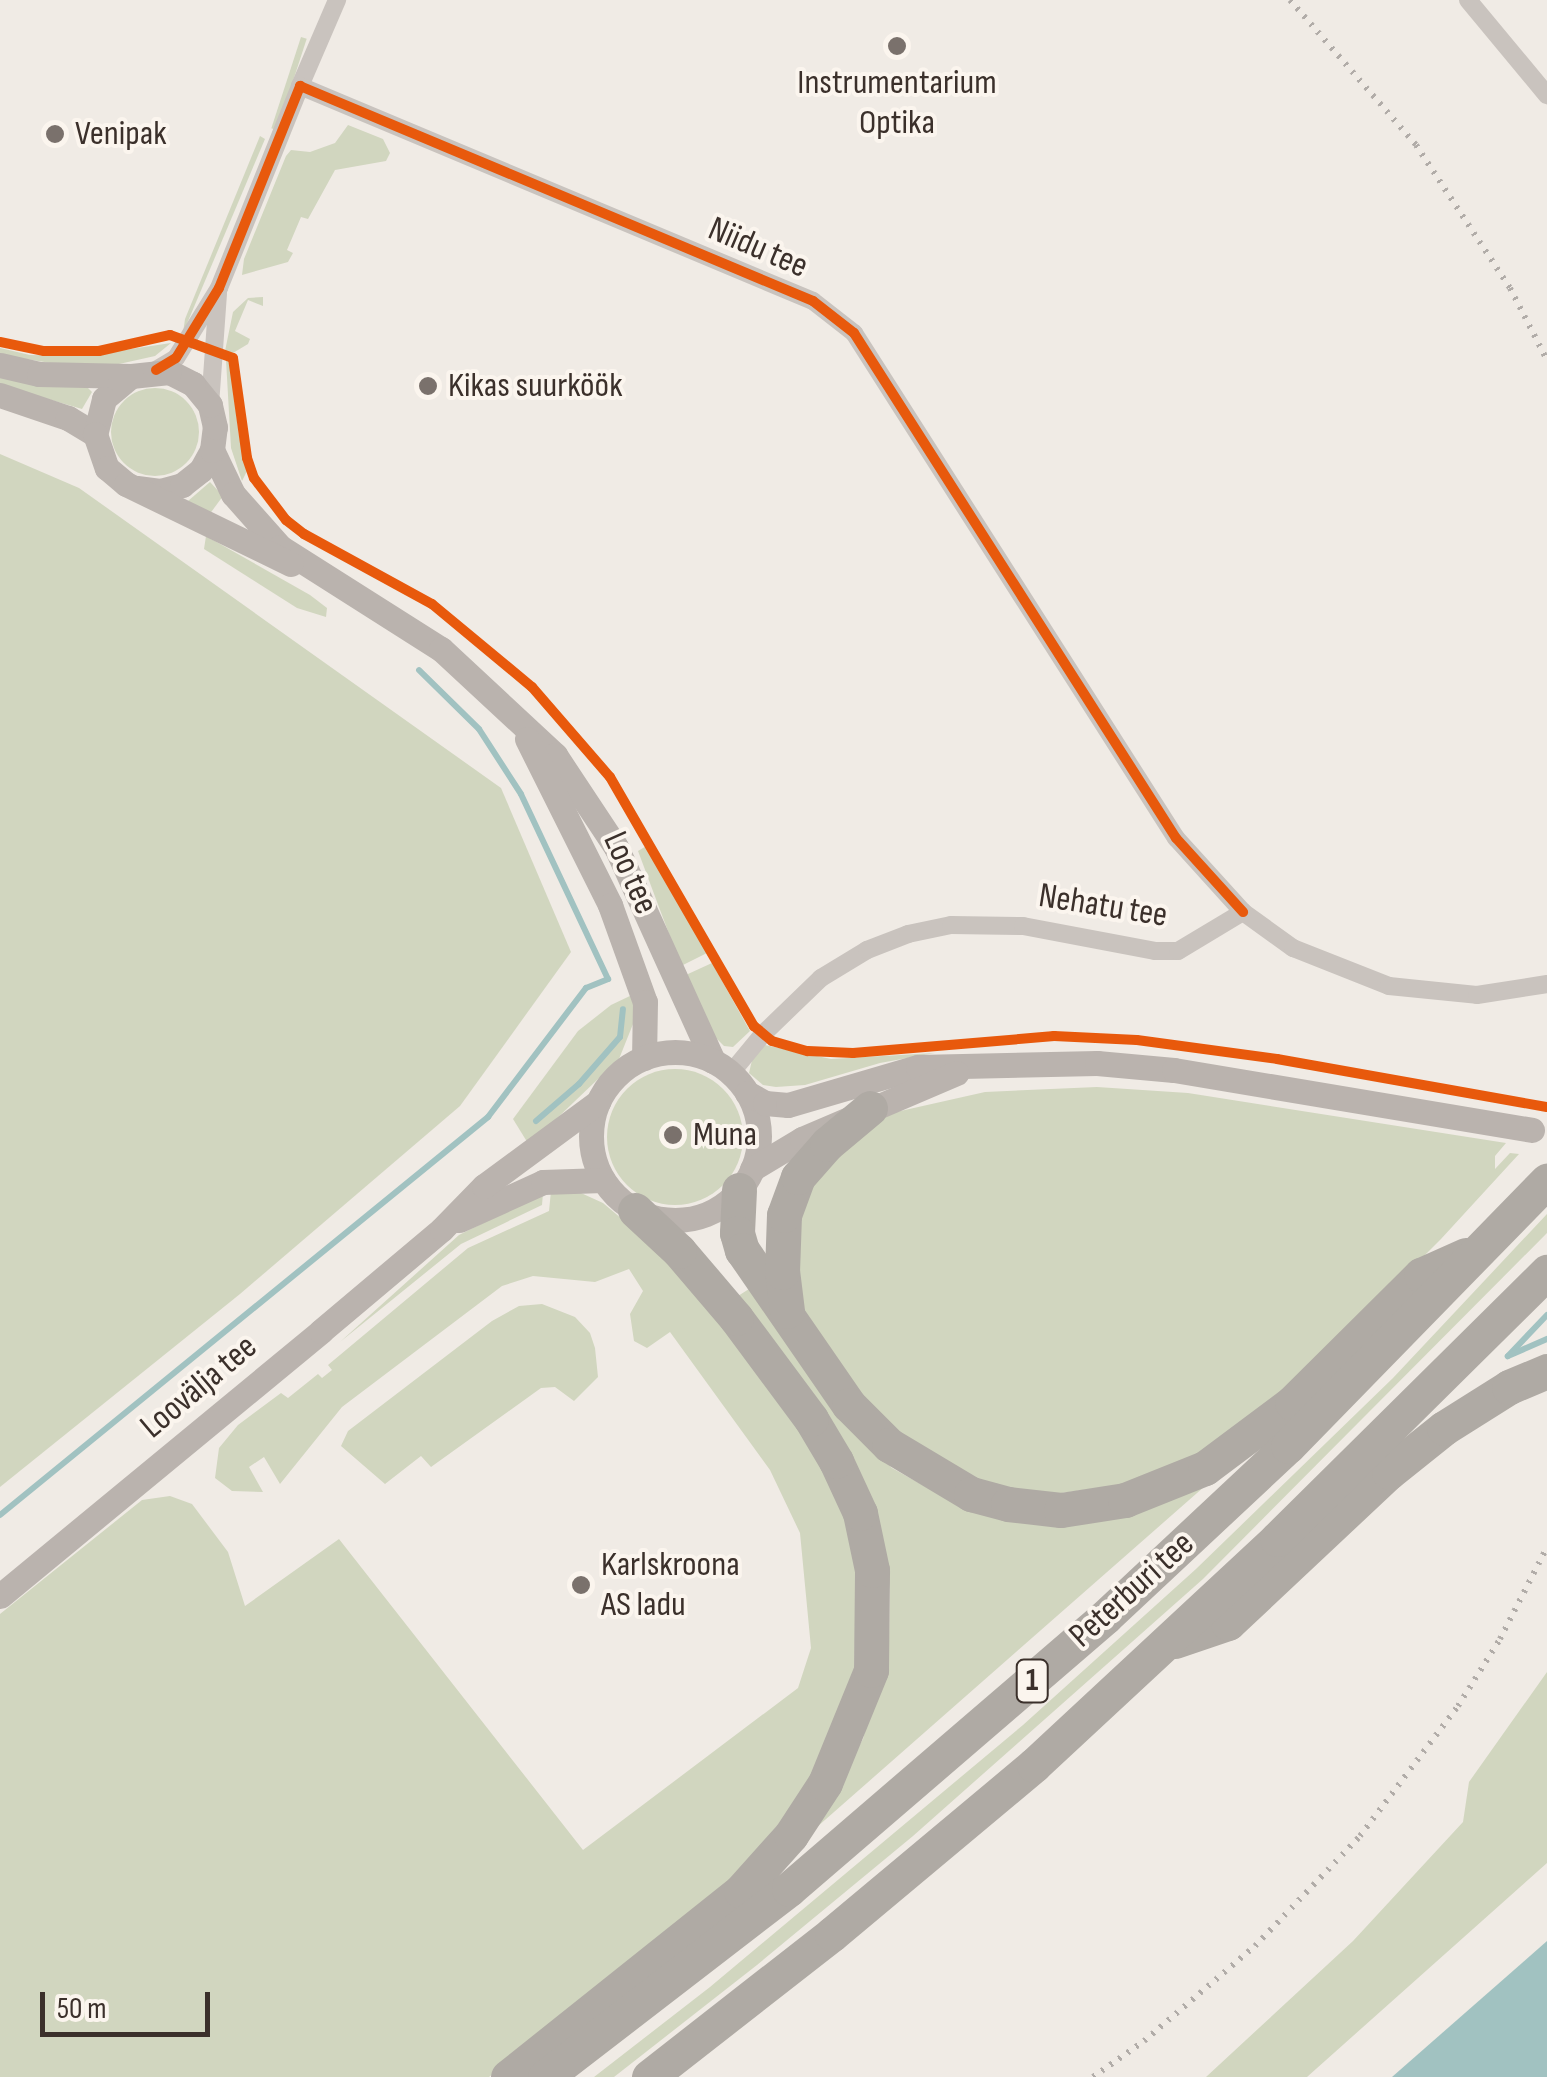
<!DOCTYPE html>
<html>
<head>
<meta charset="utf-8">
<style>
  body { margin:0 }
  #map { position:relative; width:1547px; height:2077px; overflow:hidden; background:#f0ebe5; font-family:"Sofia Sans Condensed",sans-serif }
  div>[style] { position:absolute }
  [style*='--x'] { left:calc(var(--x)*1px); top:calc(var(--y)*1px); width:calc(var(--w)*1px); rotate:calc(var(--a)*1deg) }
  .green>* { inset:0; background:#d1d6bf; transform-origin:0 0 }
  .round { border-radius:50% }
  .water>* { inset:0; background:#a1c2c1 }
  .stream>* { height:6px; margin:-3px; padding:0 3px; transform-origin:3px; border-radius:3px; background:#a1c2c1 }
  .street>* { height:18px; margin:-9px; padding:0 9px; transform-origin:9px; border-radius:9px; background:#c9c3be }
  .secondary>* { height:25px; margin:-12.5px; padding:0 12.5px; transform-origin:12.5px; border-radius:12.5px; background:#bab3ae }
  .secondary>.ring { margin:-12.5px; padding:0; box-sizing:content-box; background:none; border:25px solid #bab3ae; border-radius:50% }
  .highway>* { height:35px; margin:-17.5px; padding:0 17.5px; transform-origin:17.5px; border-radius:17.5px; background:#afaaa4 }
  .rail>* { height:6px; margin-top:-3px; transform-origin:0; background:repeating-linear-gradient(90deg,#b1aca8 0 2.5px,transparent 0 10.5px) }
  .cycleway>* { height:10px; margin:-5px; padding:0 5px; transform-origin:5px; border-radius:5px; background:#e8590c }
  .dots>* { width:28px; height:28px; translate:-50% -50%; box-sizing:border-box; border:5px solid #fbf5ee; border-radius:50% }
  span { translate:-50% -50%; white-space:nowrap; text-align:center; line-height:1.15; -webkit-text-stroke:8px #fbf5ee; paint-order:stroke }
  .shield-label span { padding:2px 8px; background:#fbf5ee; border:2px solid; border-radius:8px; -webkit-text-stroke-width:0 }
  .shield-label { font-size:32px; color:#3b302b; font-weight:700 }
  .poi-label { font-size:35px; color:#3b302b }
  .left { translate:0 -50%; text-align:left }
  .street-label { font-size:35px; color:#3b302b }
  .scale { position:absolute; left:40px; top:1992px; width:170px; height:45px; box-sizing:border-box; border:5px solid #3b302b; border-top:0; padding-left:12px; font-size:30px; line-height:35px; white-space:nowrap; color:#3b302b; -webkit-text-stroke:8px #fbf5ee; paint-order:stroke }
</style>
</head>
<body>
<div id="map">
  <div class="green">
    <i style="left:301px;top:37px;width:6px;height:96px;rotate:18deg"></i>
    <i style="clip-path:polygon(348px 125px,383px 139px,390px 153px,386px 161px,335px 170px,308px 219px,301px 217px,287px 250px,293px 253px,288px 262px,242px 275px,244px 259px,286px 156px,291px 150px,310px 152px,335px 143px)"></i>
    <i style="clip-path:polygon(260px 136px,265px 139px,183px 333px,185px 319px)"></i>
    <i style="clip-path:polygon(263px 297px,263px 306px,248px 300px,235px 331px,250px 339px,248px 344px,233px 353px,225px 351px,233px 312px,248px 298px)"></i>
    <i style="clip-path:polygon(171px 343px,155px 356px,119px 364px,70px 366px,0 355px,0 348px,30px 355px,84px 356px)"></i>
    <i style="clip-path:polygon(226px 360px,230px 363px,239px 436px,248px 469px,242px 481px,231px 448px)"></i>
    <i style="clip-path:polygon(0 374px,87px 387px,92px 392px,82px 409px,0 385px)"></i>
    <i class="round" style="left:111px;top:388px;width:88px;height:88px"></i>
    <i style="clip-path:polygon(0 454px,79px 488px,501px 788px,571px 952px,460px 1106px,240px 1294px,0 1487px)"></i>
    <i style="clip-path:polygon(210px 482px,223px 496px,209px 515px,188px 501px)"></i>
    <i style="clip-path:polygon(206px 536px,310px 595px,327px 608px,326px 617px,297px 608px,204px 549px)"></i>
    <i style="clip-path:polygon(648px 845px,707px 953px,681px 966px,638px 851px)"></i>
    <i style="clip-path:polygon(712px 963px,750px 1031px,733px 1047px,724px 1046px,716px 1038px,686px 980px,688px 974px)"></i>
    <i style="clip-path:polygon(632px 995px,635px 1019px,619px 1059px,529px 1145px,513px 1119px,578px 1031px,611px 1005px)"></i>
    <i style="clip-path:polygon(765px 1045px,831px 1059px,935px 1053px,880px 1063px,805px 1085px,776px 1087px,763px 1085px,749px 1073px,753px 1056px)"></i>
    <i class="round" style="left:607px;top:1069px;width:136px;height:136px"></i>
    <i style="clip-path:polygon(1097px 1087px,1188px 1093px,1506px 1143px,1495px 1156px,1495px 1169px,1510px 1153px,1519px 1154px,1441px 1239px,1288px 1392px,1201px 1455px,1139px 1482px,1048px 1495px,994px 1488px,915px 1449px,862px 1398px,802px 1307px,795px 1283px,800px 1201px,812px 1178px,872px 1123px,896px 1112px,985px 1092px)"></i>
    <i style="clip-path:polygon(551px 1191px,581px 1193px,603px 1203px,660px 1251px,708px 1302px,815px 1448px,857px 1549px,854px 1686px,809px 1785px,740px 1873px,489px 2077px,0 2077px,0 1614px,142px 1500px,170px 1496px,192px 1504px,228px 1552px,245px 1606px,339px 1539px,583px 1850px,798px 1688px,811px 1648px,800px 1533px,770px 1470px,670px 1332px,647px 1348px,634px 1341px,630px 1314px,643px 1291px,629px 1269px,595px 1282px,533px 1276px,502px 1286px,342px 1407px,280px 1484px,264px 1457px,249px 1467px,263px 1492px,232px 1491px,215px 1478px,219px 1448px,238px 1425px,281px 1393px,288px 1398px,318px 1374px,322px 1378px,332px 1370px,328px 1365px,468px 1248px,549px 1211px)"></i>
    <i style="clip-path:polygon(543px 1193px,542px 1205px,461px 1244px,340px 1342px,459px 1235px)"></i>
    <i style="clip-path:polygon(1547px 1214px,1547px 1233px,1203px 1579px,913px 1836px,757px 1965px,614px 2077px,594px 2077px,710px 1987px,1023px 1725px,1196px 1569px,1393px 1378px)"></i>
    <i style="clip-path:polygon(749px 1289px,857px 1435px,892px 1468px,960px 1506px,1205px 1486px,809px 1834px,863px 1739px,889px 1641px,890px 1589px,883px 1545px,738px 1296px)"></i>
    <i style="clip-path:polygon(542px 1304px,575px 1317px,590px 1333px,595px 1348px,598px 1377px,574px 1401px,555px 1387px,541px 1388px,431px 1467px,421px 1456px,385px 1484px,341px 1446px,348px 1431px,492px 1321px,519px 1306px)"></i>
    <i style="clip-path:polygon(1547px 1672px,1547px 1863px,1307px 2077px,1206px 2077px,1353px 1941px,1463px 1822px,1469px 1782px)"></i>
  </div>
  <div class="water">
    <i style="clip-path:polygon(1547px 1941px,1547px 2077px,1392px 2077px)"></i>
  </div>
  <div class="stream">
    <i style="--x:536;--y:1121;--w:57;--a:-40.7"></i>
    <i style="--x:579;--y:1084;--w:62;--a:-48.9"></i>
    <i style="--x:620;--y:1037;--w:28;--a:-84"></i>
    <i style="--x:1547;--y:1315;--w:57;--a:133.6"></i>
    <i style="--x:1508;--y:1356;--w:43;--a:-23.6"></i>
    <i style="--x:0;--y:1515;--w:630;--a:-39.2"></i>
    <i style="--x:488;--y:1117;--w:162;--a:-52.8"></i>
    <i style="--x:586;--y:988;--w:24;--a:-22"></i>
    <i style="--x:608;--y:979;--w:204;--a:-115.2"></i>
    <i style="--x:521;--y:794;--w:77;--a:-122.9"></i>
    <i style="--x:479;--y:729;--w:84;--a:-135.5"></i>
  </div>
  <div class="street">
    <i style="--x:1468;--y:0;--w:124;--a:50.3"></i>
    <i style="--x:300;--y:86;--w:94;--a:-66.7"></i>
    <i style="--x:156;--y:370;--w:23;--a:-31"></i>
    <i style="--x:176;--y:358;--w:82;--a:-58.4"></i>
    <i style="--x:219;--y:288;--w:218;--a:-68.1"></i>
    <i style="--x:300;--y:86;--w:556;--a:22.74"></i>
    <i style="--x:813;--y:301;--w:52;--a:38"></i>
    <i style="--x:854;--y:333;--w:599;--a:57.48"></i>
    <i style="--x:1176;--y:838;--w:100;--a:47.8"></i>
    <i style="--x:210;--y:405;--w:112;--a:-85.9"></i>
    <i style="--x:731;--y:1073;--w:50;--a:-50.6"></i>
    <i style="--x:763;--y:1034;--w:81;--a:-44"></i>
    <i style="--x:821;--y:978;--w:54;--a:-31.3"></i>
    <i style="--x:867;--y:950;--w:44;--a:-21.3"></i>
    <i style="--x:908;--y:934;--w:44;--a:-11.8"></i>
    <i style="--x:951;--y:925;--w:72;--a:0.8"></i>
    <i style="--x:1023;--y:926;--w:134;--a:10.7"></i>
    <i style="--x:1155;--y:951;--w:23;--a:0"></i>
    <i style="--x:1178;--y:951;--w:76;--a:-31"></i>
    <i style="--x:1243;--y:912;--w:62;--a:35.8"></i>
    <i style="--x:1293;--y:948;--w:103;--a:21.6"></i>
    <i style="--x:1389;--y:986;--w:88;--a:5.8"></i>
    <i style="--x:1477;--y:995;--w:71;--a:-8.9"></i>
  </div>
  <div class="secondary">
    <i style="--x:0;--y:365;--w:40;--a:13"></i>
    <i style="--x:39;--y:374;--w:92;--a:1.2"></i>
    <i style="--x:0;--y:395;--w:72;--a:18.7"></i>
    <i style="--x:68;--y:418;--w:31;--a:31"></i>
    <i style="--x:212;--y:450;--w:49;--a:64.5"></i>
    <i style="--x:233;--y:494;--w:71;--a:48.4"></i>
    <i style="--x:280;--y:547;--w:191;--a:32.4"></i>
    <i style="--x:441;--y:649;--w:156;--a:42.9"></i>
    <i style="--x:555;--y:755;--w:110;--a:56.5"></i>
    <i style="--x:616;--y:847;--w:235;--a:65.6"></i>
    <i style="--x:137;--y:488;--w:23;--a:7"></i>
    <i style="--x:160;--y:491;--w:23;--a:-15"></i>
    <i style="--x:182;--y:485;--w:24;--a:-38"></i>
    <i style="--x:201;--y:470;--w:23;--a:-61"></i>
    <i style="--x:212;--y:450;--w:23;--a:-83"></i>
    <i style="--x:215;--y:427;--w:23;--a:-103"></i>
    <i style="--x:210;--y:405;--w:27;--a:-129"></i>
    <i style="--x:193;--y:384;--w:27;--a:-153"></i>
    <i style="--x:169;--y:372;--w:38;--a:174"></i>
    <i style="--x:131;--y:376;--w:35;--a:140"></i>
    <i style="--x:104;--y:399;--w:36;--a:104"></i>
    <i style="--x:95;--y:434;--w:36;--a:71"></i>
    <i style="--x:107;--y:468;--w:25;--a:40"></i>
    <i style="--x:126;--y:484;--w:183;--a:25.9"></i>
    <i style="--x:527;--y:739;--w:186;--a:63.4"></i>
    <i style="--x:610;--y:905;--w:103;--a:70.2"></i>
    <i style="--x:645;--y:1002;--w:56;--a:91"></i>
    <i class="ring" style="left:591px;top:1052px;width:143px;height:143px"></i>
    <i style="--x:747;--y:1093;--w:21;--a:29"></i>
    <i style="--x:765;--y:1103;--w:23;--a:5"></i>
    <i style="--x:788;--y:1105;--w:135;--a:-16.3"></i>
    <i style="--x:918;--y:1067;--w:179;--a:-1.3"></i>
    <i style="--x:1097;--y:1063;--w:77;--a:5.2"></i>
    <i style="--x:1174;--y:1070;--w:363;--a:9.5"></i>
    <i style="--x:752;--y:1169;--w:58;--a:-31"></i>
    <i style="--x:802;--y:1139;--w:168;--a:-23.1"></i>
    <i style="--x:459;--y:1220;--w:92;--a:-24.3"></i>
    <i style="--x:543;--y:1182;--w:60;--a:-1.9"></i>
    <i style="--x:0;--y:1596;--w:416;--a:-39.5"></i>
    <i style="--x:321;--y:1331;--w:158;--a:-40.1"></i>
    <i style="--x:442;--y:1229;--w:60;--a:-45.7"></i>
    <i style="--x:484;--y:1186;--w:142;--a:-36.4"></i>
  </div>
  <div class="highway">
    <i style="--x:739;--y:1190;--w:43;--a:92.7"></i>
    <i style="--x:737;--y:1233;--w:18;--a:74"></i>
    <i style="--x:742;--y:1250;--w:188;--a:55.4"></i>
    <i style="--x:849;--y:1405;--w:57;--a:45"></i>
    <i style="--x:889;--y:1445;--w:96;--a:30.9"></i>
    <i style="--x:971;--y:1494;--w:38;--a:15"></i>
    <i style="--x:1008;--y:1504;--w:53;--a:6.5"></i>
    <i style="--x:1061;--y:1510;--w:65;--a:-8.9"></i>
    <i style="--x:1125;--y:1500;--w:86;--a:-21.8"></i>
    <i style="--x:1205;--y:1468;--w:109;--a:-36.8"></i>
    <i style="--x:1292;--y:1403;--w:182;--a:-44.8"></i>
    <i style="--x:1421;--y:1275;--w:49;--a:-24"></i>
    <i style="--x:787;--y:1311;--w:39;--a:-97"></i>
    <i style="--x:782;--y:1272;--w:57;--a:-88"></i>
    <i style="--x:784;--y:1215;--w:40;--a:-69.8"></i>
    <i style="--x:798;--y:1177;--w:44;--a:-48.7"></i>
    <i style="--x:827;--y:1144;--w:56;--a:-39.9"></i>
    <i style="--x:1175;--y:1641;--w:56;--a:-18.8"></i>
    <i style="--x:1228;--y:1623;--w:221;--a:-43.2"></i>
    <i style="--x:1389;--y:1472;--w:70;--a:-38.7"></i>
    <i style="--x:1444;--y:1428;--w:77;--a:-32.2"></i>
    <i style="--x:1509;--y:1387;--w:41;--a:-22.8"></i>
    <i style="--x:508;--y:2077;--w:298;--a:-38.6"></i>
    <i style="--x:741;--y:1891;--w:75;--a:-48.2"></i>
    <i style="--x:791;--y:1835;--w:62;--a:-56.8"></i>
    <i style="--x:825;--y:1783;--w:122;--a:-67.8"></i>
    <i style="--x:871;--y:1670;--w:100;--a:-89.4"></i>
    <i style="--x:872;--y:1570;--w:58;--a:-101.9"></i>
    <i style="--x:860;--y:1513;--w:57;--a:-114.8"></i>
    <i style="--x:836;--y:1461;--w:49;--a:-120.8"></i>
    <i style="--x:811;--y:1419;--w:126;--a:-126.6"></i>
    <i style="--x:736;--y:1318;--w:88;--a:-130.4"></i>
    <i style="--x:679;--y:1251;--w:60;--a:-137"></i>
    <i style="--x:545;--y:2077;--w:308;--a:-37.6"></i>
    <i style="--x:789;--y:1889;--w:417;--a:-40.7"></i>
    <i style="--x:1105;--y:1617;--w:250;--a:-43.1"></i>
    <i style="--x:1288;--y:1446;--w:371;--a:-45.7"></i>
    <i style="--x:649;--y:2077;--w:232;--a:-38"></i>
    <i style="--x:832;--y:1934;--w:263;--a:-39.9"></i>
    <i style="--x:1034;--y:1765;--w:332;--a:-42.9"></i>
    <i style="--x:1277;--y:1539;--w:380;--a:-44.7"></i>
  </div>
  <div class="rail">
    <i style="--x:1290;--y:0;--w:192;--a:49"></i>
    <i style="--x:1416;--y:145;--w:171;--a:56.7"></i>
    <i style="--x:1510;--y:288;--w:81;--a:62.8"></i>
    <i style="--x:1093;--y:2077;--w:62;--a:-35.2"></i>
    <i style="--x:1144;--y:2041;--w:146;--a:-40.6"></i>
    <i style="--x:1255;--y:1946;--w:152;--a:-46.3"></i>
    <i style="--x:1360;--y:1836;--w:163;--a:-53"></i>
    <i style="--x:1458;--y:1706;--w:79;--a:-57.9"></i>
    <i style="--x:1500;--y:1639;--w:103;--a:-62.9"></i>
  </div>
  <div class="cycleway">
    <i style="--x:0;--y:342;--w:45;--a:11.6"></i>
    <i style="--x:44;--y:351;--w:55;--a:0"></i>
    <i style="--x:99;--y:351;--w:73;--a:-12.7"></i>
    <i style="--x:170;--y:335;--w:67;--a:20.1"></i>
    <i style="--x:233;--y:358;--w:101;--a:82"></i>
    <i style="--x:247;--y:458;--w:21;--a:71"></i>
    <i style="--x:254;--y:478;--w:53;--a:52.7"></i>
    <i style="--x:286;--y:520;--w:23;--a:38"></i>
    <i style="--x:304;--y:534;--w:146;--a:28.7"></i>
    <i style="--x:432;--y:604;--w:130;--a:39.7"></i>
    <i style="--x:532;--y:687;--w:119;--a:49.1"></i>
    <i style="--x:610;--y:777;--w:288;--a:60"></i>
    <i style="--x:754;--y:1026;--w:23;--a:40"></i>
    <i style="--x:772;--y:1041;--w:37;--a:16"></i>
    <i style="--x:808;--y:1051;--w:45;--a:2.5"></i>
    <i style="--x:853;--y:1053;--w:202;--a:-4.8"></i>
    <i style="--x:1054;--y:1036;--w:83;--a:2.8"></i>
    <i style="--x:1137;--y:1040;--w:141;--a:7.7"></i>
    <i style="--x:1277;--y:1059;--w:274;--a:10.1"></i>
    <i style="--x:156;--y:370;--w:23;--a:-31"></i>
    <i style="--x:176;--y:358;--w:82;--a:-58.4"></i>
    <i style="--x:219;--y:288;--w:218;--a:-68.1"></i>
    <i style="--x:300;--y:86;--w:556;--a:22.74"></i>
    <i style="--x:813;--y:301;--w:52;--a:38"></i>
    <i style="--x:854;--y:333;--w:599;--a:57.48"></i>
    <i style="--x:1176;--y:838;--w:100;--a:47.8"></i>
  </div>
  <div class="dots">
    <i style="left:897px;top:46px;background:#7a716c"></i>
    <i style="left:55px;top:134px;background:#7a716c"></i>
    <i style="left:428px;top:386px;background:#7a716c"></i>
    <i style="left:673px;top:1135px;background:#7a716c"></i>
    <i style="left:581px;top:1585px;background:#7a716c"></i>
  </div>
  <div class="shield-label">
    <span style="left:1032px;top:1681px">1</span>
  </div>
  <div class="poi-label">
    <span style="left:897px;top:103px">Instrumentarium<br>Optika</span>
    <span class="left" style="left:75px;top:134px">Venipak</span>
    <span class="left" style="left:448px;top:386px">Kikas suurköök</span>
    <span class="left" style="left:693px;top:1135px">Muna</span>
    <span class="left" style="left:601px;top:1585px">Karlskroona<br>AS ladu</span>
  </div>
  <div class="street-label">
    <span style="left:758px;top:248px;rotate:23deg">Niidu tee</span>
    <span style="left:630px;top:873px;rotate:66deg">Loo tee</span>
    <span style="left:1103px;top:906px;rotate:9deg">Nehatu tee</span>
    <span style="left:199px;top:1387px;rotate:-40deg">Loovälja tee</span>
    <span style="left:1132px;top:1590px;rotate:-42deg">Peterburi tee</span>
  </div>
  <div class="scale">50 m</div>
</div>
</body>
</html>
